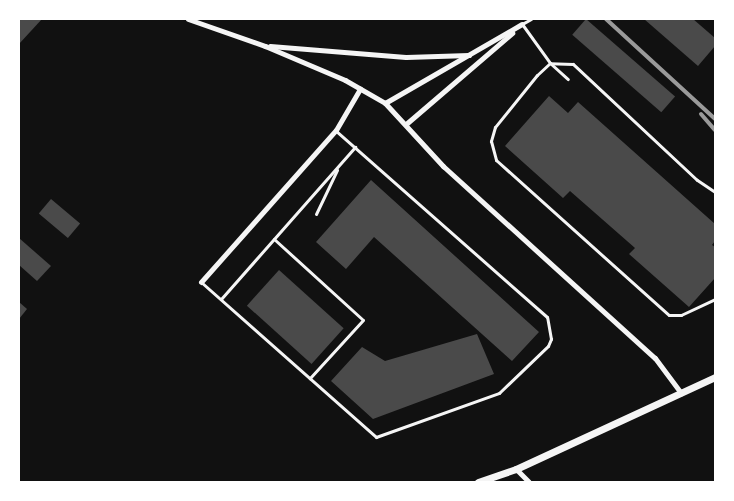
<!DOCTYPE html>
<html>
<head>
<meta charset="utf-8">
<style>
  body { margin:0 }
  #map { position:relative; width:734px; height:501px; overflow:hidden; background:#111; font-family:"PT Sans",sans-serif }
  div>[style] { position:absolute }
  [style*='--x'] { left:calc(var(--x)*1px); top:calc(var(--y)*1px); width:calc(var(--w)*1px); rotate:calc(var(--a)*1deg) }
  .building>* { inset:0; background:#4a4a4a; transform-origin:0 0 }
  .service>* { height:3px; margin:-1.5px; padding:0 1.5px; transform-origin:1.5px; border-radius:1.5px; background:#f5f5f5 }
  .minor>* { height:5px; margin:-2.5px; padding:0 2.5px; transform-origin:2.5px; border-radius:2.5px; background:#f5f5f5 }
  .tertiary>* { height:7px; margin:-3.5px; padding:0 3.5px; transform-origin:3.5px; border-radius:3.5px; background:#f5f5f5 }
  .rail>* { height:4px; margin:-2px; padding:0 2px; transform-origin:2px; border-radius:2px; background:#9a9a9a }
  span { translate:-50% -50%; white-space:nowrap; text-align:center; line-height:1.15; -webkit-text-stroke:4px #fff; paint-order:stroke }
  .frame { position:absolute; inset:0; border:20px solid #fff; pointer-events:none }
</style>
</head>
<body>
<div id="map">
  <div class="building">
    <i style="clip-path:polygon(19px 19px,42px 19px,19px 44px)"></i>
    <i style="left:586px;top:19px;width:118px;height:21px;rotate:41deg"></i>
    <i style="clip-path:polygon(644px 19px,693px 19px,715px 38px,715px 46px,698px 66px)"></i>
    <i style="clip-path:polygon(549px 96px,568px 113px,578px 102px,715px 224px,715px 241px,712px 245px,715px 247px,715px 278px,689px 307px,629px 254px,635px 248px,570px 191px,563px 198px,505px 146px)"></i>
    <i style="clip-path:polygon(371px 180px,539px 332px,512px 361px,374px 237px,346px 269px,316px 242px)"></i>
    <i style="left:51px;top:199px;width:38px;height:19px;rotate:40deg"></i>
    <i style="clip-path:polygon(19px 238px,51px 266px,37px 281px,19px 265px)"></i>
    <i style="left:279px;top:270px;width:87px;height:48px;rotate:42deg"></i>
    <i style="clip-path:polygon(19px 302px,27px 309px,19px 319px)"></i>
    <i style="clip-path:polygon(477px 334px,494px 374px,373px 419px,331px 381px,362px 347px,385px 361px)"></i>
  </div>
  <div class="service">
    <i style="--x:531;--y:19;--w:10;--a:151"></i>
    <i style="--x:522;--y:24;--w:48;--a:54.3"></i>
    <i style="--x:550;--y:63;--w:24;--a:42"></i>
    <i style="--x:715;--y:192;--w:22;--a:-146"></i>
    <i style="--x:697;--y:180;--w:170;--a:-136.9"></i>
    <i style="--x:573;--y:64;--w:23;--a:-178"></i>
    <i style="--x:550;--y:63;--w:18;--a:137"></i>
    <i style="--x:537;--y:75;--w:67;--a:128.9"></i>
    <i style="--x:495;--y:127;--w:15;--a:106"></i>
    <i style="--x:491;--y:141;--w:20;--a:75"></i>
    <i style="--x:496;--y:160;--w:232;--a:41.9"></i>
    <i style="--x:669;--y:315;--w:12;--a:0"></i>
    <i style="--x:681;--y:315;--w:38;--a:-25"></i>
    <i style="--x:316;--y:214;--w:49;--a:-64.5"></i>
    <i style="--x:274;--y:239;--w:120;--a:42.3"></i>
    <i style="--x:363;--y:320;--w:79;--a:132.4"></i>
    <i style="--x:201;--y:282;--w:234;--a:41.5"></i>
    <i style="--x:376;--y:437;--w:131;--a:-19.7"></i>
    <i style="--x:499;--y:393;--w:68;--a:-43.8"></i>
    <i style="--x:548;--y:346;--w:8;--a:-67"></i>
    <i style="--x:551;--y:339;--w:22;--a:-100"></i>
    <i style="--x:547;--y:317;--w:281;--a:-138.6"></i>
    <i style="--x:221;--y:299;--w:203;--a:-48.6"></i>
  </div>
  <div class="minor">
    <i style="--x:188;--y:19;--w:82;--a:19.3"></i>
    <i style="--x:265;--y:46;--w:87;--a:23"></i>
    <i style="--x:345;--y:80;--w:46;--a:29.9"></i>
    <i style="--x:385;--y:103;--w:86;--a:47.4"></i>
    <i style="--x:443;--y:166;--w:286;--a:42.2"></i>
    <i style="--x:655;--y:358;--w:44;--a:53.4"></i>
    <i style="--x:270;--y:46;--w:136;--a:4.6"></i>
    <i style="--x:406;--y:57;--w:63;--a:-1.8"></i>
    <i style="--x:385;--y:103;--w:158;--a:-30"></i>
    <i style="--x:406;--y:124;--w:140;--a:-40.6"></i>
    <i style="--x:201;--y:282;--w:203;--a:-48.4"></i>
    <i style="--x:336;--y:130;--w:48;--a:-59.7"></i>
    <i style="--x:516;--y:469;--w:18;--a:45"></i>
  </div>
  <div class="tertiary">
    <i style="--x:478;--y:482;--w:40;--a:-18.9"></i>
    <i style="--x:516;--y:469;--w:219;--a:-24.8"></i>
  </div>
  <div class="rail">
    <i style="--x:606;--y:19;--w:148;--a:42.5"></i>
    <i style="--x:701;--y:114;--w:21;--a:49"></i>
  </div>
  <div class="frame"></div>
</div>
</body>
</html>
